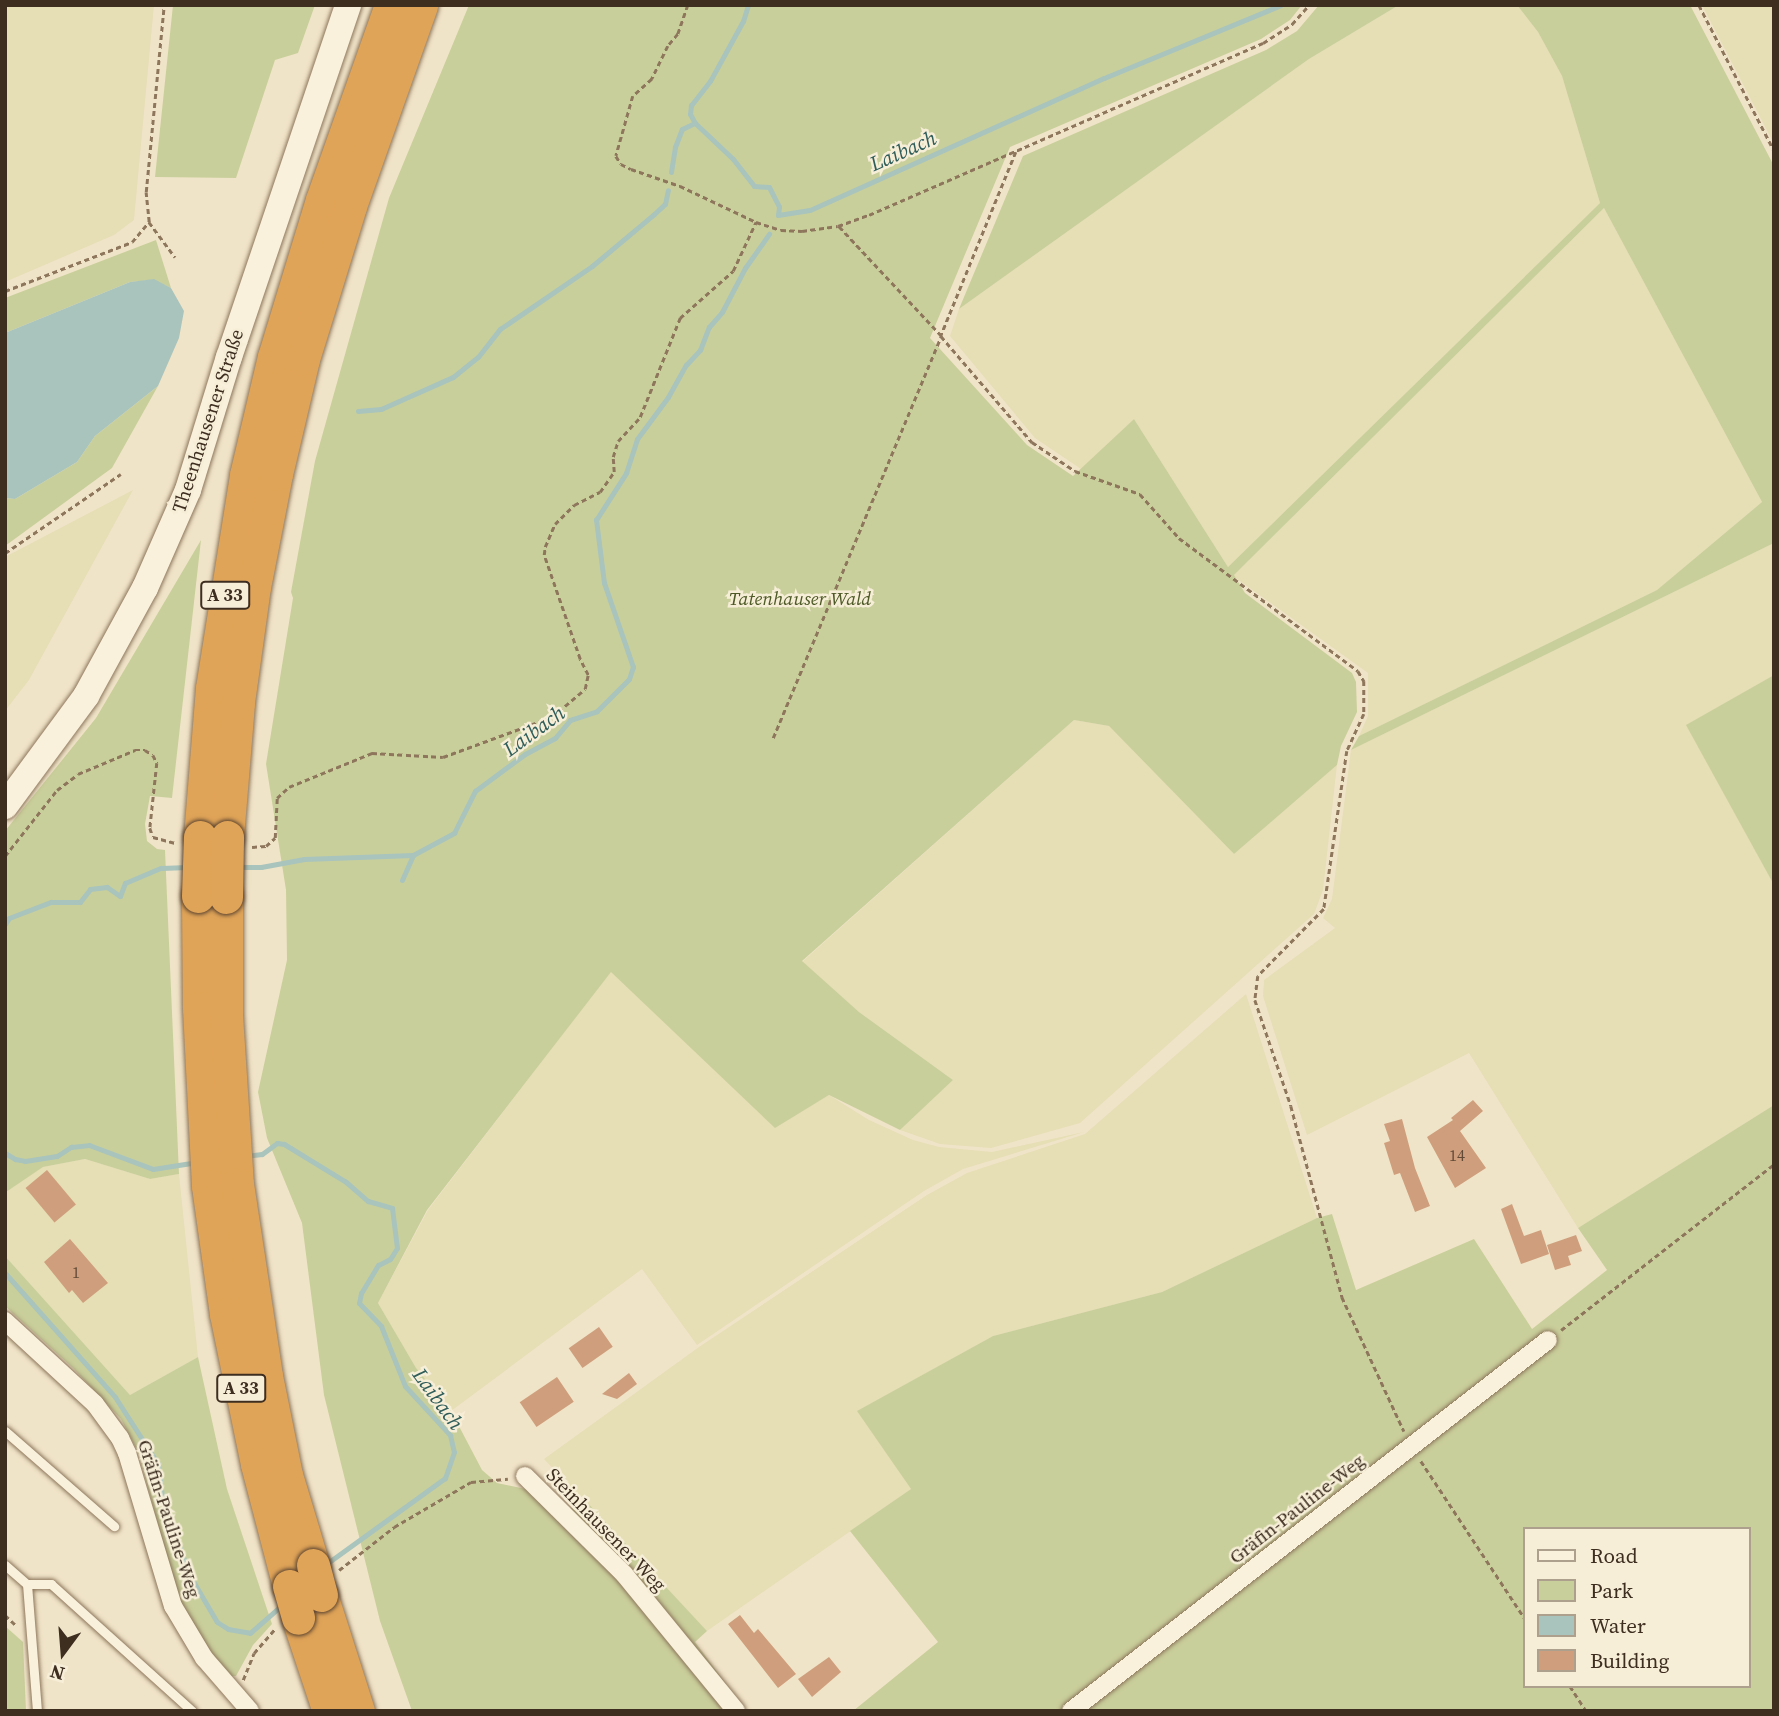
<!DOCTYPE html>
<html>
<head>
<meta charset="utf-8">
<style>
  body { margin:0 }
  #map { position:relative; width:1779px; height:1716px; overflow:hidden; background:#f0e4c8; font-family:"Source Serif 4",serif }
  div>[style] { position:absolute }
  [style*='--x'] { left:calc(var(--x)*1px); top:calc(var(--y)*1px); width:calc(var(--w)*1px); rotate:calc(var(--a)*1deg) }
  .farmland>* { inset:0; background:#e6deb5 }
  .green>* { inset:0; background:#c9cf9b }
  .water>* { inset:0; background:#a9c4bc }
  .stream>* { height:5px; margin:-2.5px; padding:0 2.5px; transform-origin:2.5px; border-radius:2.5px; background:#a9c4bc }
  .building>* { inset:0; background:#cf9f7d; transform-origin:0 0 }
  .path>* { height:2.5px; margin-top:-1.25px; transform-origin:0; background:repeating-linear-gradient(90deg,#8d765c 0 5px,transparent 0 8.5px) }
  .roads { filter:drop-shadow(0 0 2px #8d765c) drop-shadow(0 0 2px #8d765c) }
  .service>* { height:9px; margin:-4.5px; padding:0 4.5px; transform-origin:4.5px; border-radius:4.5px; background:#faf1dc }
  .minor>* { height:18px; margin:-9px; padding:0 9px; transform-origin:9px; border-radius:9px; background:#faf1dc }
  .secondary>* { height:26px; margin:-13px; padding:0 13px; transform-origin:13px; border-radius:13px; background:#faf1dc }
  .motorway>* { height:33px; margin:-16.5px; padding:0 16.5px; transform-origin:16.5px; border-radius:16.5px; background:#e0a458 }
  .bridges { filter:drop-shadow(0 0 2px #5b4430) drop-shadow(0 0 2px #5b4430) }
  .motorway-bridge>* { height:33px; margin:-16.5px; padding:0 16.5px; transform-origin:16.5px; border-radius:16.5px; background:#e0a458 }
  span { translate:-50% -50%; white-space:nowrap; text-align:center; line-height:1.15; -webkit-text-stroke:5px #f7eed8; paint-order:stroke }
  .number-label { font-size:16px; color:#624a37 }
  .number-label span { -webkit-text-stroke-width:0 }
  .shield-label span { padding:2px 5px; background:#f7eed8; border:2px solid; border-radius:5px; -webkit-text-stroke-width:0 }
  .shield-label { font-size:18px; color:#3d2e20; font-weight:700 }
  .street-label { font-size:19px; color:#3d2e20 }
  .park-label { font-size:19px; color:#4d5a26; font-style:italic }
  .water-label { font-size:21px; color:#2f5d5a; font-style:italic }
  .frame { position:absolute; inset:0; border:7px solid #3d2e20; pointer-events:none }
  .legend { position:absolute; left:1523px; top:1527px; width:228px; height:161px; box-sizing:border-box; background:#f7eed8; border:2px solid #ada18e; margin:0; padding:9px 12px; list-style:none; font-size:21px; color:#3d2e20 }
  .legend li { display:flex; align-items:center; gap:14px; height:35px }
  .legend b { width:35px; border:2px solid #ada18e }
  .north { position:absolute; left:28px; top:1618px; width:70px; height:70px; -webkit-text-stroke:5px #f7eed8; paint-order:stroke; rotate:196deg; font-size:19px; font-weight:700; line-height:28px; text-align:center; color:#3d2e20 }
  .north::after { content:''; display:block; margin:auto; width:24px; height:32px; background:#3d2e20; clip-path:polygon(50% 0,100% 100%,50% 72%,0 100%) }
</style>
</head>
<body>
<div id="map">
  <div class="farmland">
    <i style="clip-path:polygon(5px 5px,154px 5px,134px 220px,114px 235px,5px 282px)"></i>
    <i style="clip-path:polygon(1399px 5px,1517px 5px,1538px 32px,1562px 76px,1600px 203px,1228px 567px,1134px 419px,1081px 469px,1035px 438px,950px 336px,959px 309px,1309px 59px)"></i>
    <i style="clip-path:polygon(1702px 5px,1774px 5px,1774px 144px)"></i>
    <i style="clip-path:polygon(1604px 208px,1762px 502px,1657px 590px,1359px 736px,1368px 716px,1368px 673px,1233px 576px)"></i>
    <i style="clip-path:polygon(133px 490px,29px 680px,5px 711px,5px 557px)"></i>
    <i style="clip-path:polygon(1774px 543px,1774px 675px,1687px 725px,1774px 885px,1774px 1105px,1578px 1228px,1469px 1053px,1307px 1135px,1263px 996px,1264px 980px,1335px 928px,1323px 918px,1332px 899px,1351px 750px)"></i>
    <i style="clip-path:polygon(1074px 720px,1109px 726px,1234px 854px,1337px 765px,1323px 890px,1314px 914px,1080px 1123px,991px 1148px,940px 1144px,900px 1130px,953px 1080px,859px 1012px,802px 962px)"></i>
    <i style="clip-path:polygon(611px 971px,775px 1127px,829px 1095px,869px 1120px,913px 1140px,939px 1147px,992px 1152px,1084px 1132px,963px 1169px,924px 1191px,697px 1345px,642px 1269px,451px 1411px,416px 1369px,378px 1303px,428px 1210px)"></i>
    <i style="clip-path:polygon(1246px 994px,1317px 1218px,1162px 1292px,993px 1336px,858px 1411px,911px 1489px,707px 1631px,544px 1459px,699px 1347px,927px 1195px,967px 1173px,1085px 1134px)"></i>
    <i style="clip-path:polygon(85px 1159px,150px 1179px,179px 1174px,198px 1357px,130px 1395px,5px 1256px,5px 1191px,43px 1167px)"></i>
  </div>
  <div class="green">
    <i style="clip-path:polygon(173px 5px,315px 5px,298px 53px,275px 60px,236px 178px,155px 177px)"></i>
    <i style="clip-path:polygon(469px 5px,1302px 5px,1290px 20px,1261px 39px,1010px 147px,930px 338px,1027px 445px,1073px 476px,1134px 419px,1228px 567px,1600px 203px,1562px 76px,1538px 32px,1517px 5px,1690px 5px,1774px 166px,1774px 543px,1351px 750px,1359px 736px,1657px 590px,1762px 502px,1604px 208px,1234px 575px,1245px 593px,1352px 673px,1356px 682px,1357px 712px,1341px 746px,1337px 765px,1234px 854px,1109px 726px,1074px 720px,802px 961px,859px 1012px,953px 1080px,900px 1130px,829px 1095px,775px 1128px,611px 972px,427px 1210px,378px 1303px,416px 1368px,451px 1411px,482px 1470px,497px 1483px,530px 1490px,561px 1517px,583px 1498px,707px 1631px,695px 1642px,746px 1711px,412px 1711px,380px 1621px,324px 1395px,302px 1223px,267px 1138px,258px 1092px,287px 960px,286px 890px,266px 764px,293px 598px,291px 592px,315px 461px,389px 198px)"></i>
    <i style="clip-path:polygon(1319px 5px,1399px 5px,1309px 59px,959px 309px,1023px 156px,1266px 50px,1297px 31px)"></i>
    <i style="clip-path:polygon(156px 240px,171px 288px,154px 280px,130px 282px,5px 333px,5px 298px)"></i>
    <i style="clip-path:polygon(158px 386px,112px 468px,5px 546px,5px 498px,15px 499px,77px 462px,95px 436px)"></i>
    <i style="clip-path:polygon(201px 540px,172px 798px,150px 796px,145px 824px,147px 841px,157px 849px,165px 850px,179px 1174px,150px 1179px,85px 1159px,43px 1167px,6px 1192px,5px 831px,96px 718px)"></i>
    <i style="clip-path:polygon(1774px 675px,1774px 885px,1686px 725px)"></i>
    <i style="clip-path:polygon(evenodd,1774px 1105px,1774px 1711px,853px 1711px,938px 1642px,850px 1531px,911px 1489px,857px 1411px,993px 1336px,1162px 1292px,1317px 1218px,1332px 1214px,1356px 1290px,1474px 1239px,1532px 1329px,1607px 1270px,1578px 1228px,1774px 1105px,1525px 1529px,1749px 1529px,1749px 1686px,1525px 1686px,1525px 1529px)"></i>
    <i style="clip-path:polygon(5px 1256px,130px 1395px,198px 1357px,227px 1489px,272px 1624px,253px 1645px,236px 1676px,230px 1676px,214px 1656px,180px 1604px,138px 1452px,121px 1419px,73px 1368px,5px 1306px)"></i>
    <i style="clip-path:polygon(5px 1626px,23px 1642px,26px 1711px,5px 1711px)"></i>
  </div>
  <div class="water">
    <i style="clip-path:polygon(154px 279px,171px 288px,184px 311px,179px 338px,158px 386px,95px 436px,77px 462px,15px 499px,5px 498px,5px 333px,130px 282px)"></i>
  </div>
  <div class="stream">
    <i style="--x:748;--y:5;--w:17;--a:107"></i>
    <i style="--x:743;--y:21;--w:68;--a:118.8"></i>
    <i style="--x:710;--y:81;--w:31;--a:128"></i>
    <i style="--x:691;--y:105;--w:9;--a:96"></i>
    <i style="--x:690;--y:114;--w:10;--a:61"></i>
    <i style="--x:695;--y:123;--w:52;--a:43.5"></i>
    <i style="--x:733;--y:159;--w:34;--a:52"></i>
    <i style="--x:754;--y:186;--w:15;--a:4"></i>
    <i style="--x:769;--y:187;--w:22;--a:63"></i>
    <i style="--x:779;--y:207;--w:8;--a:97"></i>
    <i style="--x:778;--y:215;--w:32;--a:-9"></i>
    <i style="--x:810;--y:210;--w:322;--a:-24.2"></i>
    <i style="--x:1104;--y:78;--w:191;--a:-22.4"></i>
    <i style="--x:671;--y:172;--w:25;--a:-81"></i>
    <i style="--x:675;--y:147;--w:19;--a:-69"></i>
    <i style="--x:682;--y:129;--w:14;--a:-25"></i>
    <i style="--x:358;--y:411;--w:23;--a:-5"></i>
    <i style="--x:381;--y:409;--w:79;--a:-24"></i>
    <i style="--x:453;--y:377;--w:32;--a:-39"></i>
    <i style="--x:478;--y:357;--w:36;--a:-52"></i>
    <i style="--x:500;--y:329;--w:112;--a:-34.4"></i>
    <i style="--x:592;--y:266;--w:80;--a:-39.9"></i>
    <i style="--x:653;--y:215;--w:16;--a:-43"></i>
    <i style="--x:665;--y:204;--w:14;--a:-78"></i>
    <i style="--x:236;--y:867;--w:25;--a:0"></i>
    <i style="--x:261;--y:867;--w:44;--a:-10.5"></i>
    <i style="--x:304;--y:859;--w:109;--a:-2.1"></i>
    <i style="--x:413;--y:855;--w:47;--a:-28.2"></i>
    <i style="--x:454;--y:833;--w:47;--a:-63.4"></i>
    <i style="--x:475;--y:791;--w:62;--a:-36.5"></i>
    <i style="--x:525;--y:754;--w:34;--a:-28"></i>
    <i style="--x:555;--y:738;--w:23;--a:-50"></i>
    <i style="--x:570;--y:720;--w:28;--a:-18"></i>
    <i style="--x:597;--y:711;--w:45;--a:-45"></i>
    <i style="--x:629;--y:679;--w:13;--a:-72"></i>
    <i style="--x:633;--y:667;--w:89;--a:-109"></i>
    <i style="--x:604;--y:583;--w:64;--a:-97.2"></i>
    <i style="--x:596;--y:520;--w:56;--a:-57.4"></i>
    <i style="--x:626;--y:473;--w:36;--a:-72"></i>
    <i style="--x:637;--y:439;--w:52;--a:-53.6"></i>
    <i style="--x:668;--y:397;--w:37;--a:-61"></i>
    <i style="--x:686;--y:365;--w:21;--a:-47"></i>
    <i style="--x:700;--y:350;--w:25;--a:-69"></i>
    <i style="--x:709;--y:327;--w:20;--a:-49"></i>
    <i style="--x:722;--y:312;--w:50;--a:-62.4"></i>
    <i style="--x:745;--y:268;--w:42;--a:-54.8"></i>
    <i style="--x:402;--y:880;--w:27;--a:-66"></i>
    <i style="--x:5;--y:924;--w:7;--a:-56"></i>
    <i style="--x:9;--y:918;--w:45;--a:-20.9"></i>
    <i style="--x:51;--y:902;--w:29;--a:0"></i>
    <i style="--x:80;--y:902;--w:16;--a:-52"></i>
    <i style="--x:90;--y:889;--w:17;--a:-7"></i>
    <i style="--x:107;--y:887;--w:16;--a:35"></i>
    <i style="--x:120;--y:896;--w:14;--a:-69"></i>
    <i style="--x:125;--y:883;--w:39;--a:-23"></i>
    <i style="--x:161;--y:868;--w:27;--a:-2"></i>
    <i style="--x:5;--y:1153;--w:12;--a:31"></i>
    <i style="--x:15;--y:1159;--w:10;--a:11"></i>
    <i style="--x:25;--y:1161;--w:32;--a:-9"></i>
    <i style="--x:57;--y:1156;--w:17;--a:-33"></i>
    <i style="--x:71;--y:1147;--w:18;--a:-6"></i>
    <i style="--x:89;--y:1145;--w:68;--a:20.6"></i>
    <i style="--x:153;--y:1169;--w:45;--a:-9"></i>
    <i style="--x:245;--y:1156;--w:17;--a:-7"></i>
    <i style="--x:262;--y:1154;--w:19;--a:-36"></i>
    <i style="--x:277;--y:1143;--w:7;--a:8"></i>
    <i style="--x:284;--y:1144;--w:73;--a:31.5"></i>
    <i style="--x:346;--y:1182;--w:29;--a:41"></i>
    <i style="--x:368;--y:1201;--w:25;--a:16"></i>
    <i style="--x:392;--y:1208;--w:40;--a:82.9"></i>
    <i style="--x:397;--y:1248;--w:13;--a:122"></i>
    <i style="--x:390;--y:1259;--w:13;--a:153"></i>
    <i style="--x:378;--y:1265;--w:33;--a:121"></i>
    <i style="--x:361;--y:1293;--w:10;--a:101"></i>
    <i style="--x:359;--y:1303;--w:32;--a:46"></i>
    <i style="--x:381;--y:1326;--w:65;--a:68.2"></i>
    <i style="--x:405;--y:1386;--w:67;--a:47.4"></i>
    <i style="--x:450;--y:1435;--w:17;--a:77"></i>
    <i style="--x:454;--y:1452;--w:28;--a:109"></i>
    <i style="--x:445;--y:1478;--w:148;--a:144.1"></i>
    <i style="--x:5;--y:1273;--w:166;--a:48.4"></i>
    <i style="--x:115;--y:1397;--w:80;--a:57.3"></i>
    <i style="--x:158;--y:1464;--w:38;--a:83"></i>
    <i style="--x:163;--y:1502;--w:79;--a:70"></i>
    <i style="--x:190;--y:1576;--w:53;--a:59.6"></i>
    <i style="--x:217;--y:1622;--w:13;--a:32"></i>
    <i style="--x:228;--y:1629;--w:22;--a:10"></i>
    <i style="--x:250;--y:1633;--w:43;--a:-41.2"></i>
  </div>
  <div class="building">
    <i style="clip-path:polygon(1473px 1100px,1483px 1111px,1460px 1131px,1486px 1168px,1455px 1188px,1427px 1137px,1453px 1120px,1451px 1118px)"></i>
    <i style="clip-path:polygon(1402px 1119px,1415px 1168px,1430px 1206px,1415px 1212px,1400px 1173px,1394px 1175px,1384px 1143px,1390px 1141px,1384px 1124px)"></i>
    <i style="left:47px;top:1170px;width:45px;height:28px;rotate:50deg"></i>
    <i style="clip-path:polygon(1512px 1204px,1524px 1236px,1541px 1230px,1549px 1254px,1521px 1264px,1501px 1209px)"></i>
    <i style="clip-path:polygon(1576px 1235px,1582px 1251px,1568px 1256px,1571px 1265px,1555px 1270px,1547px 1245px)"></i>
    <i style="clip-path:polygon(70px 1239px,108px 1283px,83px 1303px,72px 1290px,69px 1293px,44px 1262px)"></i>
    <i style="left:599px;top:1327px;width:24px;height:37px;rotate:55deg"></i>
    <i style="clip-path:polygon(629px 1373px,637px 1384px,617px 1399px,602px 1394px)"></i>
    <i style="left:557px;top:1377px;width:30px;height:45px;rotate:56deg"></i>
    <i style="clip-path:polygon(740px 1615px,754px 1633px,758px 1629px,796px 1674px,778px 1688px,728px 1624px)"></i>
    <i style="clip-path:polygon(829px 1657px,841px 1672px,812px 1697px,798px 1679px)"></i>
  </div>
  <div class="path">
    <i style="--x:688;--y:5;--w:31;--a:109"></i>
    <i style="--x:678;--y:34;--w:16;--a:130"></i>
    <i style="--x:668;--y:46;--w:37;--a:116"></i>
    <i style="--x:652;--y:79;--w:25;--a:138"></i>
    <i style="--x:633;--y:96;--w:62;--a:105.8"></i>
    <i style="--x:616;--y:156;--w:9;--a:58"></i>
    <i style="--x:621;--y:164;--w:11;--a:27"></i>
    <i style="--x:631;--y:169;--w:52;--a:19.1"></i>
    <i style="--x:680;--y:186;--w:84;--a:25.3"></i>
    <i style="--x:756;--y:222;--w:26;--a:18"></i>
    <i style="--x:781;--y:230;--w:21;--a:3"></i>
    <i style="--x:802;--y:231;--w:36;--a:-8"></i>
    <i style="--x:838;--y:226;--w:33;--a:-20"></i>
    <i style="--x:869;--y:215;--w:430;--a:-23.6"></i>
    <i style="--x:1263;--y:43;--w:35;--a:-33"></i>
    <i style="--x:1292;--y:24;--w:25;--a:-48"></i>
    <i style="--x:1699;--y:5;--w:163;--a:62.7"></i>
    <i style="--x:1016;--y:152;--w:199;--a:112.2"></i>
    <i style="--x:941;--y:336;--w:140;--a:49.4"></i>
    <i style="--x:1032;--y:442;--w:52;--a:34"></i>
    <i style="--x:1075;--y:471;--w:69;--a:19.5"></i>
    <i style="--x:1140;--y:494;--w:59;--a:48.4"></i>
    <i style="--x:1179;--y:538;--w:223;--a:36.6"></i>
    <i style="--x:1358;--y:671;--w:12;--a:59"></i>
    <i style="--x:1364;--y:681;--w:33;--a:90"></i>
    <i style="--x:1364;--y:714;--w:41;--a:114.7"></i>
    <i style="--x:1347;--y:751;--w:160;--a:98.3"></i>
    <i style="--x:1324;--y:909;--w:94;--a:134.6"></i>
    <i style="--x:1258;--y:976;--w:24;--a:97"></i>
    <i style="--x:1255;--y:1000;--w:112;--a:71.2"></i>
    <i style="--x:1291;--y:1106;--w:198;--a:75"></i>
    <i style="--x:1342;--y:1297;--w:148;--a:65.2"></i>
    <i style="--x:149;--y:222;--w:44;--a:53.4"></i>
    <i style="--x:5;--y:291;--w:136;--a:-21.1"></i>
    <i style="--x:132;--y:242;--w:26;--a:-50"></i>
    <i style="--x:149;--y:222;--w:30;--a:-96"></i>
    <i style="--x:146;--y:192;--w:188;--a:-84.5"></i>
    <i style="--x:5;--y:553;--w:140;--a:-34.3"></i>
    <i style="--x:773;--y:738;--w:436;--a:-67.3"></i>
    <i style="--x:941;--y:336;--w:151;--a:-133.1"></i>
    <i style="--x:252;--y:847;--w:14;--a:-4"></i>
    <i style="--x:266;--y:846;--w:12;--a:-42"></i>
    <i style="--x:275;--y:838;--w:40;--a:-87.1"></i>
    <i style="--x:277;--y:798;--w:16;--a:-43"></i>
    <i style="--x:289;--y:787;--w:90;--a:-22.3"></i>
    <i style="--x:372;--y:753;--w:71;--a:3.2"></i>
    <i style="--x:443;--y:757;--w:116;--a:-20.2"></i>
    <i style="--x:552;--y:717;--w:43;--a:-40.3"></i>
    <i style="--x:585;--y:689;--w:14;--a:-78"></i>
    <i style="--x:588;--y:675;--w:18;--a:-117"></i>
    <i style="--x:580;--y:659;--w:110;--a:-109.1"></i>
    <i style="--x:544;--y:555;--w:8;--a:-83"></i>
    <i style="--x:545;--y:547;--w:25;--a:-67"></i>
    <i style="--x:555;--y:524;--w:27;--a:-45"></i>
    <i style="--x:574;--y:505;--w:29;--a:-27"></i>
    <i style="--x:600;--y:492;--w:24;--a:-55"></i>
    <i style="--x:614;--y:472;--w:15;--a:-94"></i>
    <i style="--x:613;--y:457;--w:17;--a:-73"></i>
    <i style="--x:618;--y:441;--w:33;--a:-47"></i>
    <i style="--x:640;--y:417;--w:107;--a:-68"></i>
    <i style="--x:680;--y:318;--w:71;--a:-41.6"></i>
    <i style="--x:733;--y:271;--w:54;--a:-64.9"></i>
    <i style="--x:5;--y:856;--w:84;--a:-51.8"></i>
    <i style="--x:57;--y:790;--w:26;--a:-37"></i>
    <i style="--x:78;--y:774;--w:62;--a:-22.8"></i>
    <i style="--x:135;--y:750;--w:10;--a:0"></i>
    <i style="--x:145;--y:750;--w:9;--a:32"></i>
    <i style="--x:153;--y:755;--w:9;--a:63"></i>
    <i style="--x:157;--y:763;--w:65;--a:96.1"></i>
    <i style="--x:150;--y:828;--w:9;--a:72"></i>
    <i style="--x:153;--y:837;--w:24;--a:15"></i>
    <i style="--x:1561;--y:1330;--w:270;--a:-37.9"></i>
    <i style="--x:1421;--y:1461;--w:189;--a:56.6"></i>
    <i style="--x:339;--y:1570;--w:70;--a:-38"></i>
    <i style="--x:394;--y:1527;--w:89;--a:-30.3"></i>
    <i style="--x:471;--y:1482;--w:37;--a:-5"></i>
    <i style="--x:5;--y:1615;--w:16;--a:43"></i>
    <i style="--x:243;--y:1680;--w:29;--a:-68"></i>
    <i style="--x:254;--y:1653;--w:32;--a:-49"></i>
    <i style="--x:1570;--y:1686;--w:30;--a:57"></i>
  </div>
  <div class="roads">
    <div class="service">
      <i style="--x:5;--y:1431;--w:145;--a:41.1"></i>
      <i style="--x:5;--y:1565;--w:29;--a:41"></i>
      <i style="--x:27;--y:1584;--w:24;--a:0"></i>
      <i style="--x:51;--y:1584;--w:190;--a:42"></i>
      <i style="--x:27;--y:1584;--w:127;--a:85.5"></i>
    </div>
    <div class="minor">
      <i style="--x:5;--y:1321;--w:122;--a:42.7"></i>
      <i style="--x:95;--y:1404;--w:42;--a:53.7"></i>
      <i style="--x:120;--y:1438;--w:17;--a:65"></i>
      <i style="--x:127;--y:1453;--w:160;--a:73.3"></i>
      <i style="--x:173;--y:1606;--w:61;--a:59.2"></i>
      <i style="--x:204;--y:1658;--w:70;--a:49"></i>
      <i style="--x:525;--y:1476;--w:139;--a:44.7"></i>
      <i style="--x:624;--y:1574;--w:177;--a:50.7"></i>
      <i style="--x:1071;--y:1711;--w:604;--a:-37.87"></i>
    </div>
    <div class="secondary">
      <i style="--x:5;--y:806;--w:137;--a:-53.6"></i>
      <i style="--x:86;--y:696;--w:123;--a:-61.4"></i>
      <i style="--x:145;--y:588;--w:107;--a:-66.3"></i>
      <i style="--x:188;--y:490;--w:139;--a:-72.9"></i>
      <i style="--x:229;--y:357;--w:372;--a:-71.3"></i>
    </div>
    <div class="motorway">
      <i style="--x:200;--y:837;--w:149;--a:-85.4"></i>
      <i style="--x:212;--y:688;--w:216;--a:-80.9"></i>
      <i style="--x:246;--y:475;--w:121;--a:-76.7"></i>
      <i style="--x:274;--y:357;--w:164;--a:-73"></i>
      <i style="--x:322;--y:200;--w:207;--a:-70.5"></i>
      <i style="--x:227;--y:837;--w:135;--a:-85.3"></i>
      <i style="--x:238;--y:702;--w:116;--a:-82.1"></i>
      <i style="--x:254;--y:587;--w:115;--a:-79"></i>
      <i style="--x:276;--y:474;--w:118;--a:-76.8"></i>
      <i style="--x:303;--y:359;--w:160;--a:-72.9"></i>
      <i style="--x:350;--y:206;--w:213;--a:-70.5"></i>
      <i style="--x:198;--y:896;--w:112;--a:89.5"></i>
      <i style="--x:199;--y:1008;--w:178;--a:87.1"></i>
      <i style="--x:208;--y:1186;--w:129;--a:82"></i>
      <i style="--x:226;--y:1314;--w:153;--a:78.3"></i>
      <i style="--x:257;--y:1464;--w:126;--a:75.3"></i>
      <i style="--x:226;--y:897;--w:118;--a:90"></i>
      <i style="--x:226;--y:1015;--w:169;--a:86.3"></i>
      <i style="--x:237;--y:1184;--w:194;--a:81.4"></i>
      <i style="--x:266;--y:1376;--w:101;--a:78.6"></i>
      <i style="--x:286;--y:1475;--w:94;--a:73.3"></i>
      <i style="--x:321;--y:1595;--w:122;--a:72.3"></i>
      <i style="--x:298;--y:1618;--w:98;--a:71.6"></i>
    </div>
  </div>
  <div class="bridges">
    <div class="motorway-bridge">
      <i style="--x:198;--y:896;--w:59;--a:-88.1"></i>
      <i style="--x:226;--y:897;--w:60;--a:-89"></i>
      <i style="--x:313;--y:1565;--w:31;--a:75"></i>
      <i style="--x:289;--y:1586;--w:33;--a:74"></i>
    </div>
  </div>
  <div class="number-label">
    <span style="left:1457px;top:1155px">14</span>
    <span style="left:76px;top:1272px">1</span>
  </div>
  <div class="shield-label">
    <span style="left:225px;top:595px">A 33</span>
    <span style="left:241px;top:1388px">A 33</span>
  </div>
  <div class="street-label">
    <span style="left:208px;top:421px;rotate:-72deg">Theenhausener Straße</span>
    <span style="left:1297px;top:1509px;rotate:-38deg">Gräfin-Pauline-Weg</span>
    <span style="left:169px;top:1519px;rotate:72deg">Gräfin-Pauline-Weg</span>
    <span style="left:606px;top:1530px;rotate:46deg">Steinhausener Weg</span>
  </div>
  <div class="park-label">
    <span style="left:800px;top:599px">Tatenhauser Wald</span>
  </div>
  <div class="water-label">
    <span style="left:903px;top:151px;rotate:-24deg">Laibach</span>
    <span style="left:534px;top:731px;rotate:-36deg">Laibach</span>
    <span style="left:438px;top:1399px;rotate:54deg">Laibach</span>
  </div>
  <div class="frame"></div>
  <ul class="legend">
  <li><b style="height:9px;background:#faf1dc"></b>Road</li>
  <li><b style="height:19px;background:#c9cf9b"></b>Park</li>
  <li><b style="height:19px;background:#a9c4bc"></b>Water</li>
  <li><b style="height:19px;background:#cf9f7d"></b>Building</li>
  </ul>
  <div class="north">N</div>
</div>
</body>
</html>
